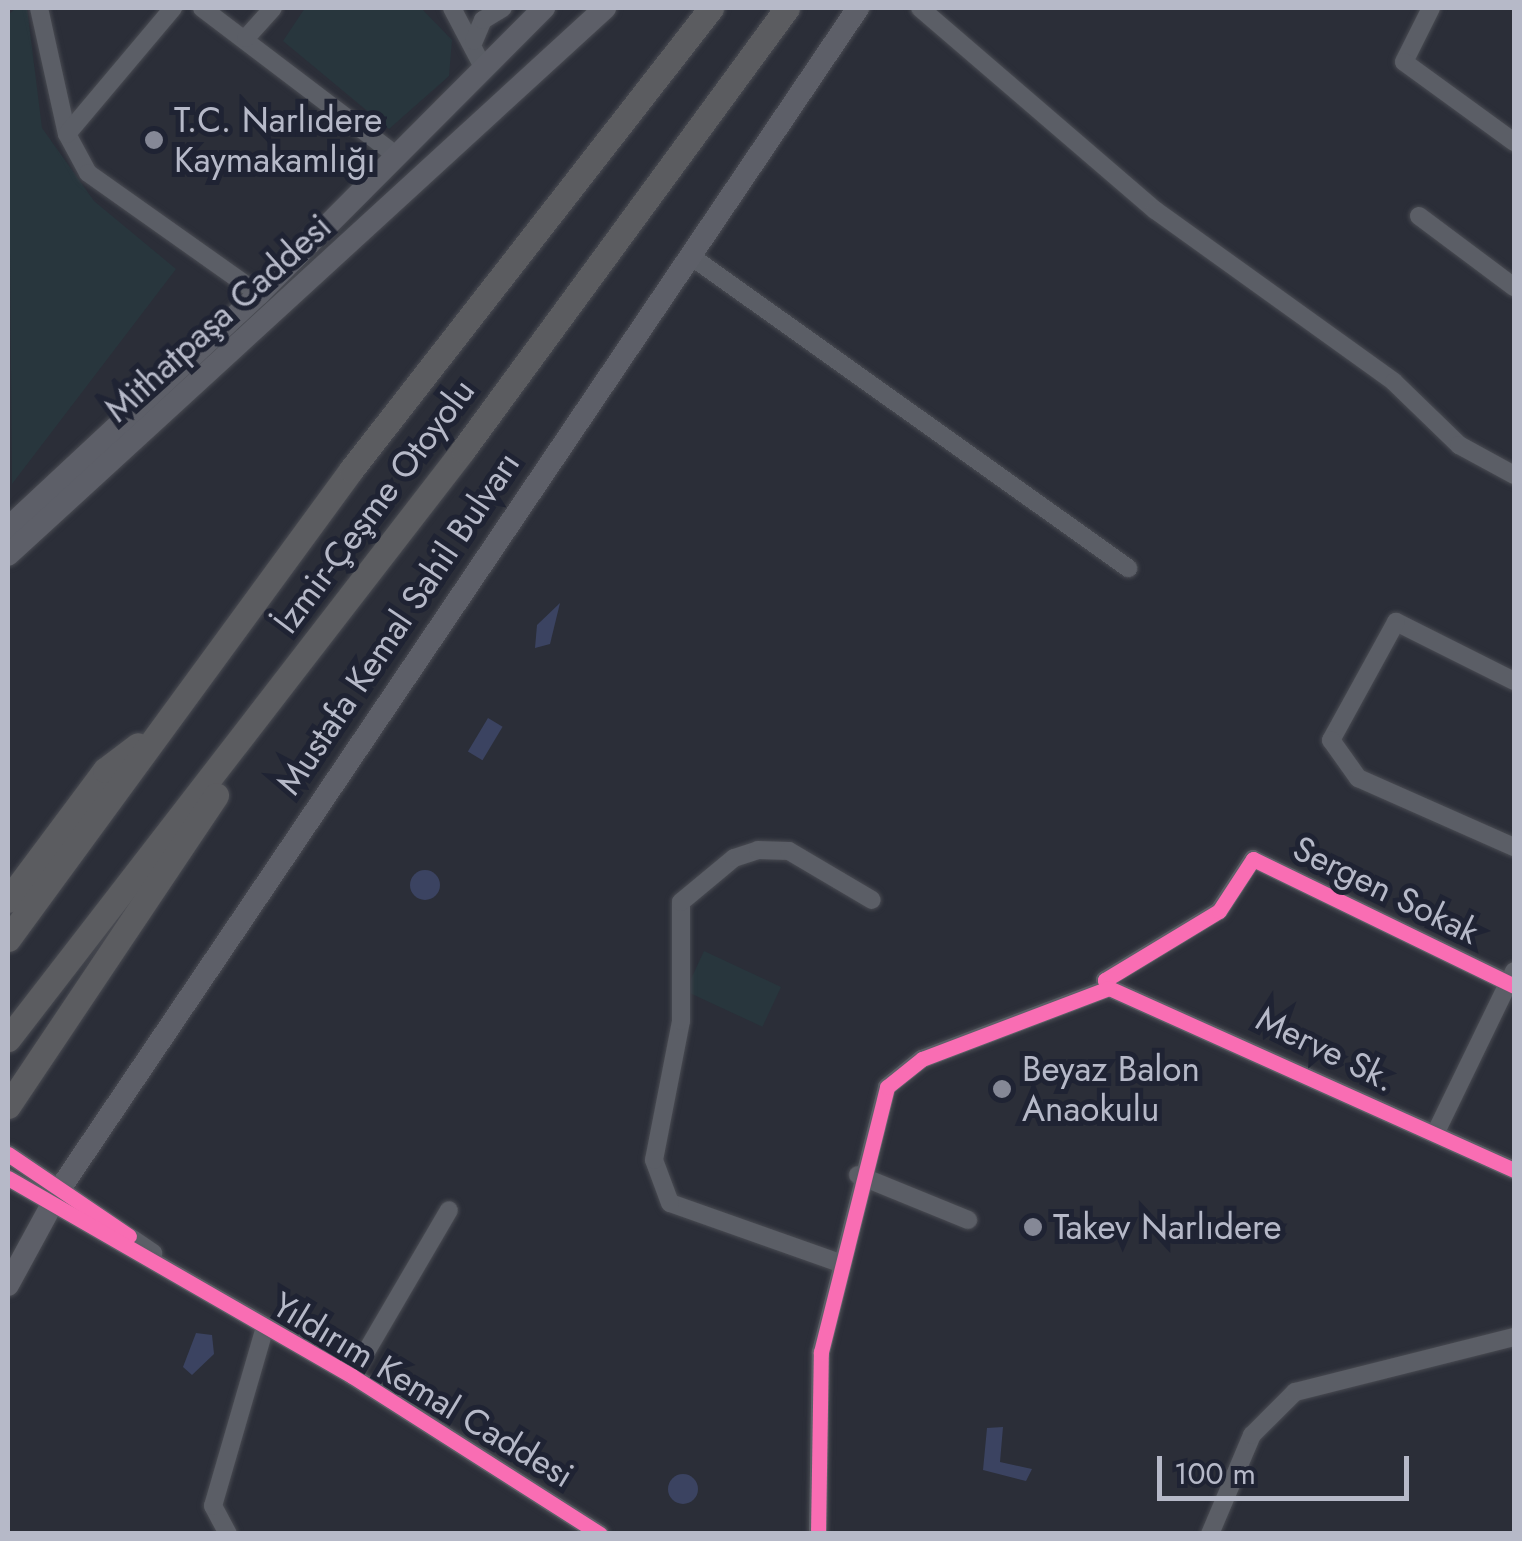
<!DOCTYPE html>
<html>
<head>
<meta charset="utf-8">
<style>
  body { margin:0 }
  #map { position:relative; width:1522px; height:1541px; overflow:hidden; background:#2b2e38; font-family:Jost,sans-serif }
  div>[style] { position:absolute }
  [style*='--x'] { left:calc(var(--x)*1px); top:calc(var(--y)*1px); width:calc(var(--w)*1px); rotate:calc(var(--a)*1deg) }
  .green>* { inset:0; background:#28363d; transform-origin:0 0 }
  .water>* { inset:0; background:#3b4361; transform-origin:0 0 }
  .round { border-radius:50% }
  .roads { filter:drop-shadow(0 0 2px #494b52) drop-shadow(0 0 2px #494b52) }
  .minor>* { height:18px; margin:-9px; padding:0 9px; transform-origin:9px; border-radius:9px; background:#5b5e66 }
  .major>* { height:22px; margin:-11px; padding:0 11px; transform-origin:11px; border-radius:11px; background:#5d5f68 }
  .highway>* { height:25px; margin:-12.5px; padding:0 12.5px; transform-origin:12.5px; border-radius:12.5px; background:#5b5c60 }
  .cycleway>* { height:15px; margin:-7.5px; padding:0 7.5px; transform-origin:7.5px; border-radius:7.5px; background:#f96db3 }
  .dots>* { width:28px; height:28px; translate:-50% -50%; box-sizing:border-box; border:5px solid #1f2333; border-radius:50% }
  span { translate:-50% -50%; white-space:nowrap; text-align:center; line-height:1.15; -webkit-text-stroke:10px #1f2333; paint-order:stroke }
  .poi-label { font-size:35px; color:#b6b9c8 }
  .left { translate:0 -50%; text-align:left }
  .street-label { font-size:35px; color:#b6b9c8 }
  .frame { position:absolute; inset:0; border:10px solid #b6b9c8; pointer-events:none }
  .scale { position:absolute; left:1157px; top:1456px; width:252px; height:45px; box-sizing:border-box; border:5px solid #b6b9c8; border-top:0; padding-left:12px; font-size:30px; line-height:35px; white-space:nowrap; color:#b6b9c8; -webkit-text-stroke:8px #1f2333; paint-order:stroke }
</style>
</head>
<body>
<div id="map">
  <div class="green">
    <i style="clip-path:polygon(16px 8px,27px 8px,42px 128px,94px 201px,176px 269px,12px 484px,8px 15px)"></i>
    <i style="clip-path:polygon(305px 8px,421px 8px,452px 40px,449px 76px,389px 129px,283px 41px)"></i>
    <i style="left:704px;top:951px;width:85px;height:44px;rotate:25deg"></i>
  </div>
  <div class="water">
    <i style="clip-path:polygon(560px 603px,550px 644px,535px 648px,537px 625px)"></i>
    <i style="left:488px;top:718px;width:17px;height:39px;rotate:31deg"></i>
    <i class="round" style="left:410px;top:870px;width:30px;height:30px"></i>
    <i style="clip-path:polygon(196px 1333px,212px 1335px,214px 1354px,192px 1375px,183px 1367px)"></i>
    <i style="clip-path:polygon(1003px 1427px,1000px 1462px,1032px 1469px,1026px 1481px,983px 1470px,987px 1428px)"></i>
    <i class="round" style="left:668px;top:1474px;width:30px;height:30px"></i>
  </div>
  <div class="roads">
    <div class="minor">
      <i style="--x:39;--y:8;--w:129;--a:77.5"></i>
      <i style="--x:67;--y:134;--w:44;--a:61.7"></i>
      <i style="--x:88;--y:173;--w:209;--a:35.3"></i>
      <i style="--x:202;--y:8;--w:246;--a:37.2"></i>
      <i style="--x:452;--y:8;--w:69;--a:62.3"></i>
      <i style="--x:920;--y:8;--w:310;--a:40.7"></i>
      <i style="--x:1155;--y:210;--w:294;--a:35.7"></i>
      <i style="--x:1394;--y:382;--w:91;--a:44.1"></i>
      <i style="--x:1459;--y:445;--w:63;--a:28.6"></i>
      <i style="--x:1431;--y:8;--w:60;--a:116.6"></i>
      <i style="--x:1404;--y:62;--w:136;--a:36"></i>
      <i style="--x:246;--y:38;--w:40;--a:-48"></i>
      <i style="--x:474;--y:41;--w:23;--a:-67"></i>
      <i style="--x:483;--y:20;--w:23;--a:-31"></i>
      <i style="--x:67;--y:134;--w:165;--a:-49.9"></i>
      <i style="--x:1419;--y:216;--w:119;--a:36.8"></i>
      <i style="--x:692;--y:257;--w:536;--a:35.5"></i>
      <i style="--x:1514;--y:681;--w:132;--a:-153.4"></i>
      <i style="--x:1396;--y:622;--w:135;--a:118.8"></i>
      <i style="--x:1331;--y:740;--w:47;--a:54.6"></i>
      <i style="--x:1358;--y:778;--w:171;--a:23.9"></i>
      <i style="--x:1109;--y:988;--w:9;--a:-117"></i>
      <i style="--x:1105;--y:980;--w:133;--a:-31.2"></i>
      <i style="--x:1219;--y:911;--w:62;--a:-56.8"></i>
      <i style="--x:1253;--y:859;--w:290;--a:25.9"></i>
      <i style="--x:1109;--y:988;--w:444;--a:24.2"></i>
      <i style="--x:1435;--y:1134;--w:181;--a:-64.1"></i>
      <i style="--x:8;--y:1154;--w:176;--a:34.3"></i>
      <i style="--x:858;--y:1175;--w:119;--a:22.2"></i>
      <i style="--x:8;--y:1178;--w:397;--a:29.9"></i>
      <i style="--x:352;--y:1376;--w:294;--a:32.5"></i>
      <i style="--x:837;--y:1262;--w:177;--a:-160.5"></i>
      <i style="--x:670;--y:1203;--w:46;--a:-110.4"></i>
      <i style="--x:654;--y:1160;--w:142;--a:-79"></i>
      <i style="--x:681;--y:1021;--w:119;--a:-90"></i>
      <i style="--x:681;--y:902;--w:69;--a:-39.7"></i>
      <i style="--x:734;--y:858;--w:25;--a:-18"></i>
      <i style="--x:758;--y:850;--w:31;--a:2"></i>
      <i style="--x:789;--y:851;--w:96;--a:30.6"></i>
      <i style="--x:352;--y:1376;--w:192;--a:-59.7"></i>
      <i style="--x:228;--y:1534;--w:32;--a:-118"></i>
      <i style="--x:213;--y:1506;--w:183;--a:-73.8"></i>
      <i style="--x:818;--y:1534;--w:182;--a:-89.1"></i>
      <i style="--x:821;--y:1352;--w:273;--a:-76"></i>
      <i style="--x:887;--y:1087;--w:45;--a:-38.7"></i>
      <i style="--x:922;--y:1059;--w:200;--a:-20.8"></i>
      <i style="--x:1210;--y:1534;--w:108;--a:-67"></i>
      <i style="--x:1252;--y:1435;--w:61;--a:-45"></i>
      <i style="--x:1295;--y:1392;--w:226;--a:-14.1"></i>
    </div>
    <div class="major">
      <i style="--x:8;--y:528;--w:343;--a:-43"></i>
      <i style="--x:259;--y:294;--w:404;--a:-45.1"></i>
      <i style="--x:8;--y:555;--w:810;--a:-42.5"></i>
      <i style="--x:8;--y:1285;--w:113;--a:-61.4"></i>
      <i style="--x:62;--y:1186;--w:1422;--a:-55.95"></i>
    </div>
    <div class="highway">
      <i style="--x:8;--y:900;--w:162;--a:-53.3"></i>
      <i style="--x:105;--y:770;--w:41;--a:-37.1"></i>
      <i style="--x:8;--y:939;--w:581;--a:-53.82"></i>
      <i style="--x:351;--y:470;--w:586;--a:-52.07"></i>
      <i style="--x:8;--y:1039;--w:744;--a:-52.31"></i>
      <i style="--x:463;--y:450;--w:548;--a:-53.76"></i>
      <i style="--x:8;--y:1106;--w:374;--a:-56.2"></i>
    </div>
  </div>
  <div class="cycleway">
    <i style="--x:1109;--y:988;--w:9;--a:-117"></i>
    <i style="--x:1105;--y:980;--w:133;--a:-31.2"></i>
    <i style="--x:1219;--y:911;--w:62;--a:-56.8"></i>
    <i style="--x:1253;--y:859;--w:290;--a:25.9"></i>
    <i style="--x:1109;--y:988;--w:444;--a:24.2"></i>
    <i style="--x:8;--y:1154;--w:146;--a:34.1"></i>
    <i style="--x:8;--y:1178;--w:397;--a:29.9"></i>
    <i style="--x:352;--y:1376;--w:294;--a:32.5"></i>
    <i style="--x:818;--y:1534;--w:182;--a:-89.1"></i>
    <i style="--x:821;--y:1352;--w:273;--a:-76"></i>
    <i style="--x:887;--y:1087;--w:45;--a:-38.7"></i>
    <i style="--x:922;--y:1059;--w:200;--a:-20.8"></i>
  </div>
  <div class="dots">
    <i style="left:154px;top:140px;background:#858896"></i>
    <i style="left:1002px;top:1089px;background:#858896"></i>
    <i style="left:1033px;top:1227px;background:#858896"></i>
  </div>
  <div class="poi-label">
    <span class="left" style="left:174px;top:140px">T.C. Narlıdere<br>Kaymakamlığı</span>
    <span class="left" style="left:1022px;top:1089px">Beyaz Balon<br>Anaokulu</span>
    <span class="left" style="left:1053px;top:1227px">Takev Narlıdere</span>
  </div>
  <div class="street-label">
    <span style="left:218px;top:318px;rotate:-42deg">Mithatpaşa Caddesi</span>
    <span style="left:374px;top:506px;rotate:-53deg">İzmir-Çeşme Otoyolu</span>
    <span style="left:398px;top:623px;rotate:-56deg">Mustafa Kemal Sahil Bulvarı</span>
    <span style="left:1386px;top:890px;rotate:26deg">Sergen Sokak</span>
    <span style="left:1326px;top:1049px;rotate:26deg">Merve Sk.</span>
    <span style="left:423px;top:1390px;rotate:31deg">Yıldırım Kemal Caddesi</span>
  </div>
  <div class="frame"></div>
  <div class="scale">100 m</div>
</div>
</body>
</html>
